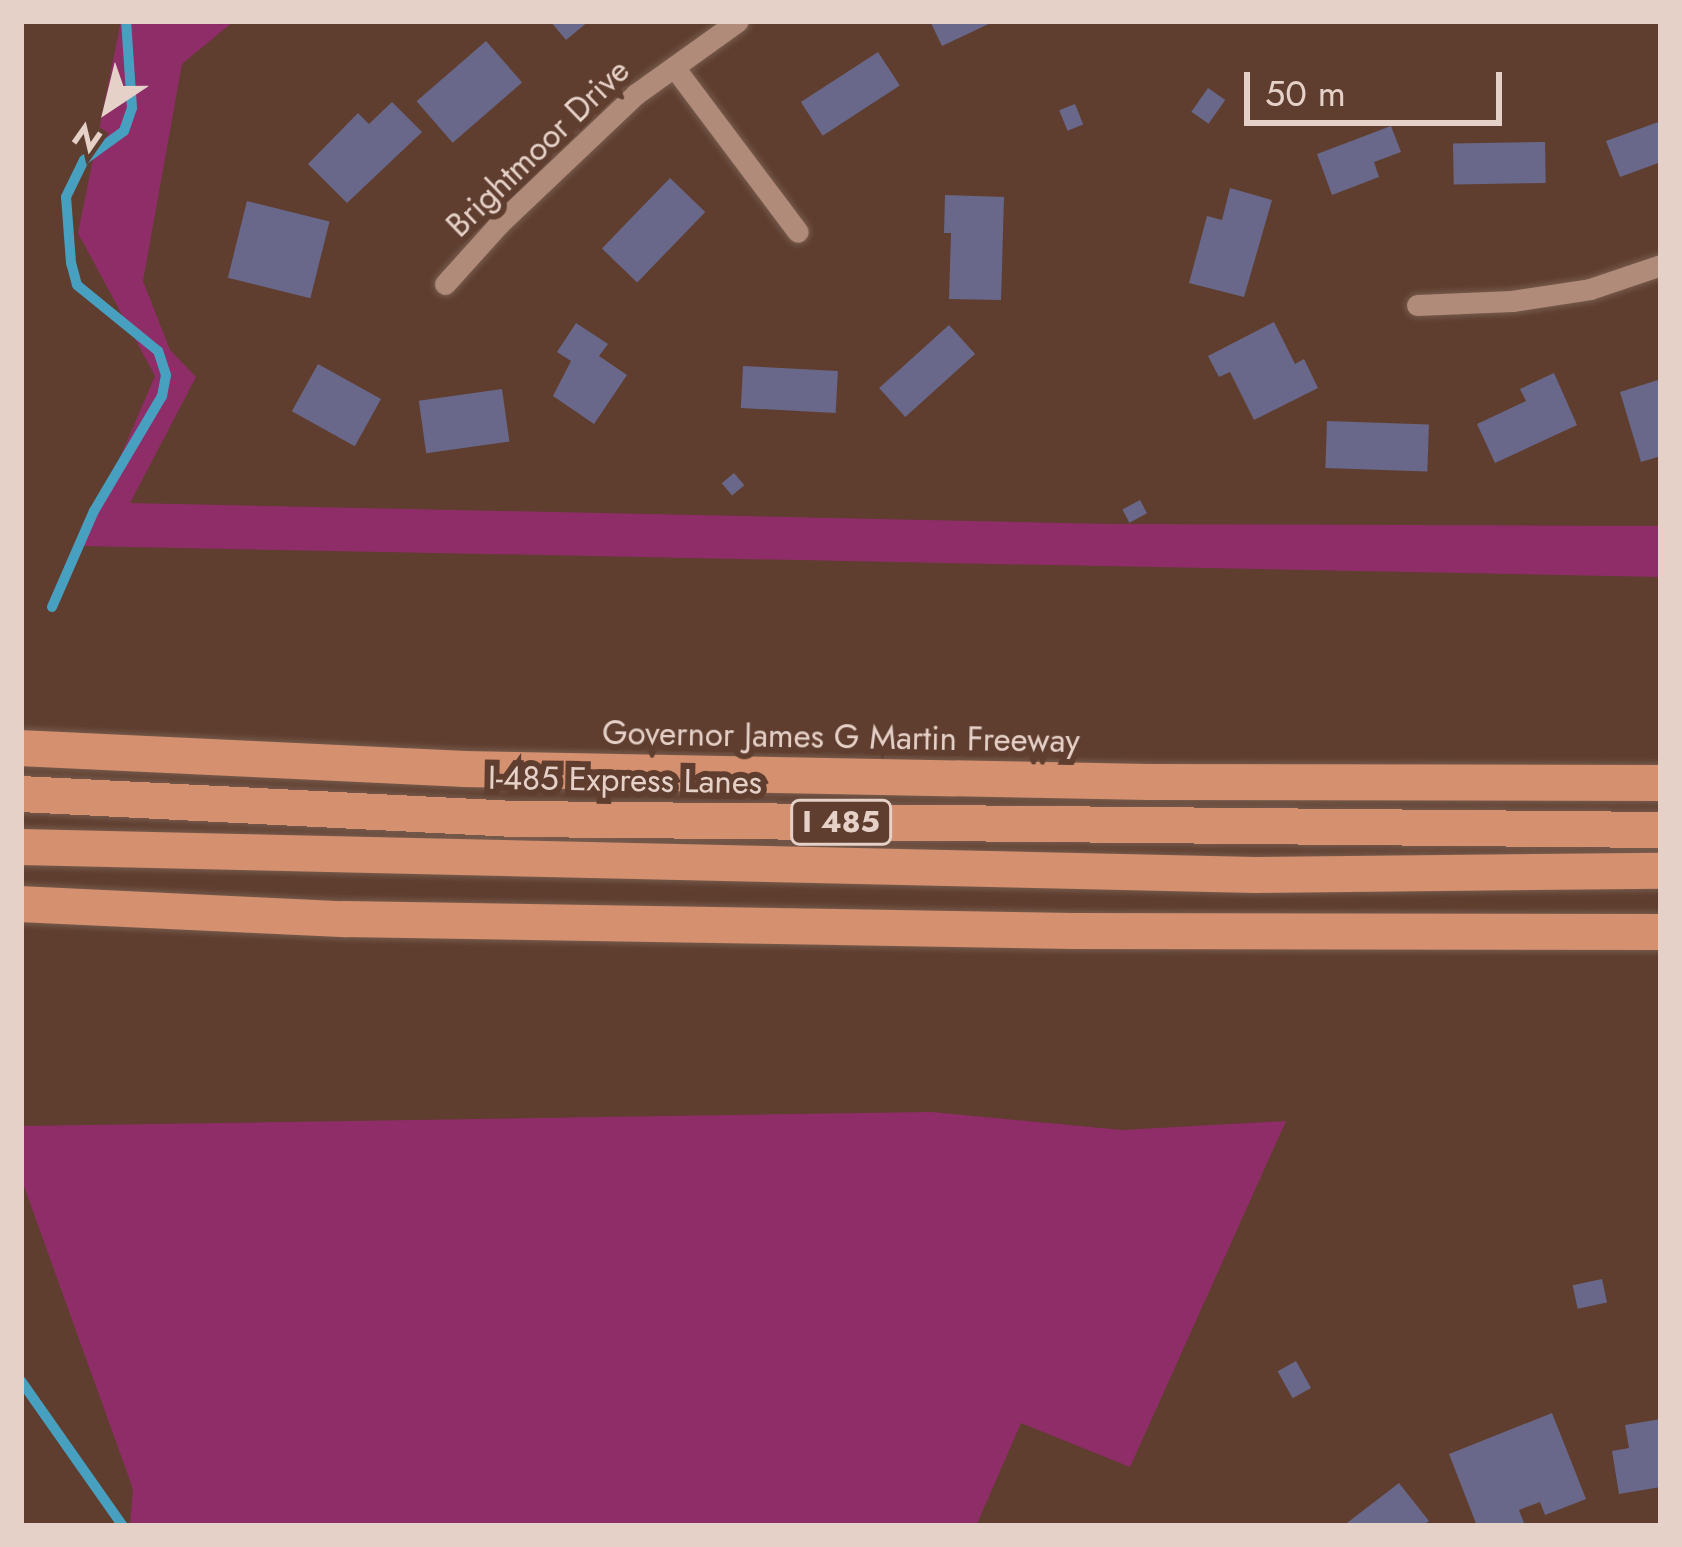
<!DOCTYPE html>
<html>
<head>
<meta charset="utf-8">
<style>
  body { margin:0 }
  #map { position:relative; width:1682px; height:1547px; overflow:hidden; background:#5f3e2f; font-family:Jost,sans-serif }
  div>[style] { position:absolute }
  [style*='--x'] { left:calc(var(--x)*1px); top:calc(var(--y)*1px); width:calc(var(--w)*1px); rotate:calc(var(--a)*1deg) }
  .green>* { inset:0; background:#8f2d69 }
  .stream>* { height:10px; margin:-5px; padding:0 5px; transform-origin:5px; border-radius:5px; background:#48a0c1 }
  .building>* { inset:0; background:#69688a; transform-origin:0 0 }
  .roads { filter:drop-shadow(0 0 3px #775c4e) drop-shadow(0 0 3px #775c4e) }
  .minor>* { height:21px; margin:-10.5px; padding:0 10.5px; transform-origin:10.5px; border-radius:10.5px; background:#b18b79 }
  .highway>* { height:36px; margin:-18px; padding:0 18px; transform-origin:18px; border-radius:18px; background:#d4906f }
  span { translate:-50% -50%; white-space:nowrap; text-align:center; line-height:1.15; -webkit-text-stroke:12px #5f3e2f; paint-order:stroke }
  .shield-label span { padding:3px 9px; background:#5f3e2f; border:3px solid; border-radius:9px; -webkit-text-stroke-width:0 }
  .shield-label { font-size:30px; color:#e6d1c8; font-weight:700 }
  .street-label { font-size:33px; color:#e6d1c8 }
  .frame { position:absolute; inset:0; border:24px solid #e6d1c8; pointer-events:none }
  .north { position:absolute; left:48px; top:48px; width:120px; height:120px; -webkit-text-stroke:9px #5f3e2f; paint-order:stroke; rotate:215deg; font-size:33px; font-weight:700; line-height:48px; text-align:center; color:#e6d1c8 }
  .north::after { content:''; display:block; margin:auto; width:42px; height:54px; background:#e6d1c8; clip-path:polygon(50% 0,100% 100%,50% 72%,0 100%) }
  .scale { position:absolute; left:1244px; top:72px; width:258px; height:54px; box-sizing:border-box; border:6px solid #e6d1c8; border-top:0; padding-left:15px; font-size:36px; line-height:42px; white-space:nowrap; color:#e6d1c8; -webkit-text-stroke:9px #5f3e2f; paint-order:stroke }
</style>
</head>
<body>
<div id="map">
  <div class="green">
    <i style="clip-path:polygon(121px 21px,234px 21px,182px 64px,143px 281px,170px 350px,196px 377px,130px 503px,1110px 524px,1661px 526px,1661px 577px,82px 546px,155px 376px,78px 233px)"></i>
    <i style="clip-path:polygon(931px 1112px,1122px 1130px,1286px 1121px,1130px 1467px,1021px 1423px,976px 1526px,130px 1526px,133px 1489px,21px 1178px,21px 1126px)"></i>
  </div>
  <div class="stream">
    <i style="--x:52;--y:607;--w:105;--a:-66.4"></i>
    <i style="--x:94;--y:511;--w:134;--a:-59.4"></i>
    <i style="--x:162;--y:396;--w:21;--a:-79"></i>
    <i style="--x:166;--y:375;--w:25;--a:-108"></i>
    <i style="--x:158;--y:351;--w:104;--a:-140.8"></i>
    <i style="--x:77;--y:285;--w:23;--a:-105"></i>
    <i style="--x:71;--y:263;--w:66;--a:-94.3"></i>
    <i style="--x:66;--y:197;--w:41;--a:-64.1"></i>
    <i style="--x:84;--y:160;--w:49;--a:-35.9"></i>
    <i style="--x:124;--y:131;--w:24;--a:-71"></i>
    <i style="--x:132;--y:108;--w:87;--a:-93.9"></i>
    <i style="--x:21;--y:1381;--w:177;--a:54.9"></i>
  </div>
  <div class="building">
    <i style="clip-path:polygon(550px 21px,589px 21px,566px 40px)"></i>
    <i style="clip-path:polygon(930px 21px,995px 21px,942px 46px)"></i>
    <i style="left:486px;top:41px;width:55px;height:92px;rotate:49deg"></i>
    <i style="left:878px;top:52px;width:40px;height:92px;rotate:57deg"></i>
    <i style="left:1208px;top:88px;width:21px;height:29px;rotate:35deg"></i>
    <i style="clip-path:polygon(392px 102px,422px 132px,347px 203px,308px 164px,358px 113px,369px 124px)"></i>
    <i style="left:1075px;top:104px;width:22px;height:17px;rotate:68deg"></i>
    <i style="clip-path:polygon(1661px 121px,1661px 162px,1620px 177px,1606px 141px)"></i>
    <i style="clip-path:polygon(1391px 126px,1401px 152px,1374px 162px,1379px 177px,1332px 195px,1317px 154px)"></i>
    <i style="left:1545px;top:142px;width:41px;height:92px;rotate:89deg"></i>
    <i style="left:670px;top:178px;width:49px;height:98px;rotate:44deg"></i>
    <i style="clip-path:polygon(1230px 188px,1272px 200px,1244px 297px,1189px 283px,1207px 216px,1222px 220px)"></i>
    <i style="clip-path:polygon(945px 195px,1004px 197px,1001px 300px,949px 299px,951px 233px,944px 233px)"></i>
    <i style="left:247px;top:201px;width:85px;height:79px;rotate:14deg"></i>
    <i style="clip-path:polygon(1274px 322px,1295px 364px,1304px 359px,1318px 388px,1254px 420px,1230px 372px,1219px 377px,1208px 356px)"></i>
    <i style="clip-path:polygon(576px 323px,608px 344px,599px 356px,627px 375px,594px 424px,553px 396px,571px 361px,557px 352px)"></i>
    <i style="left:949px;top:325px;width:39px;height:94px;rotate:48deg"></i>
    <i style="left:318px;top:364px;width:72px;height:54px;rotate:29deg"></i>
    <i style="left:743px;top:366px;width:95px;height:42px;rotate:3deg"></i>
    <i style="clip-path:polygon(1554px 373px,1577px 425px,1495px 463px,1477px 424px,1526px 401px,1520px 389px)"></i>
    <i style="clip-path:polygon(1661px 379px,1661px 456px,1641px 462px,1620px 392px)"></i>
    <i style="left:502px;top:389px;width:53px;height:84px;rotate:82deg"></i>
    <i style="left:1327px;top:421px;width:102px;height:47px;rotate:2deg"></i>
    <i style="left:734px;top:473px;width:16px;height:16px;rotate:50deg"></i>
    <i style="left:1140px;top:500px;width:15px;height:20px;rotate:62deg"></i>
    <i style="left:1602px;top:1279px;width:24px;height:30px;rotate:78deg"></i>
    <i style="left:1296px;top:1361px;width:31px;height:21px;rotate:61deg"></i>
    <i style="clip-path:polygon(1552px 1413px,1586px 1499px,1545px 1515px,1540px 1502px,1519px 1510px,1524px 1523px,1517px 1526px,1477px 1526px,1449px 1454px)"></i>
    <i style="clip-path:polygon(1661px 1419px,1661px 1487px,1619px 1494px,1612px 1451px,1629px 1448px,1625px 1425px)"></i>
    <i style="clip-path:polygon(1399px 1483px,1429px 1521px,1422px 1526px,1343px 1526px)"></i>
  </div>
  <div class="roads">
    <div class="minor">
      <i style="--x:674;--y:67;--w:206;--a:53.1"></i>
      <i style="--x:445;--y:284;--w:81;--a:-48"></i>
      <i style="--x:499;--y:224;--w:189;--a:-43.5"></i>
      <i style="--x:636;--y:94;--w:125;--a:-35.6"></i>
      <i style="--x:1417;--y:305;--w:95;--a:-2.4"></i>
      <i style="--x:1512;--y:301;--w:79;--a:-8.7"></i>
      <i style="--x:1590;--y:289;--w:75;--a:-18.7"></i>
    </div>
    <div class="highway">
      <i style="--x:21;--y:748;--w:443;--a:2.7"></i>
      <i style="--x:464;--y:769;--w:685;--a:1.09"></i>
      <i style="--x:1149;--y:782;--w:512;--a:0.11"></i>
      <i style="--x:21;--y:794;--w:496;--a:2.9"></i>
      <i style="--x:516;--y:819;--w:1145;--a:0.55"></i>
      <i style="--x:21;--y:847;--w:1235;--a:1.3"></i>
      <i style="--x:1256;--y:875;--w:405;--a:-0.6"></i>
      <i style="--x:21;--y:904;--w:324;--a:2.7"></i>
      <i style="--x:345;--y:919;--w:728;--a:0.94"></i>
      <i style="--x:1073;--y:931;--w:588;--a:0.1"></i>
    </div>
  </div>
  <div class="shield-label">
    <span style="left:841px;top:822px">I 485</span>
  </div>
  <div class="street-label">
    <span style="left:538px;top:148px;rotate:-44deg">Brightmoor Drive</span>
    <span style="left:841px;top:737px;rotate:1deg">Governor James G Martin Freeway</span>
    <span style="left:625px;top:780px;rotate:1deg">I-485 Express Lanes</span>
  </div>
  <div class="frame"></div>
  <div class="north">N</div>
  <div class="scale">50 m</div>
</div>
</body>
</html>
